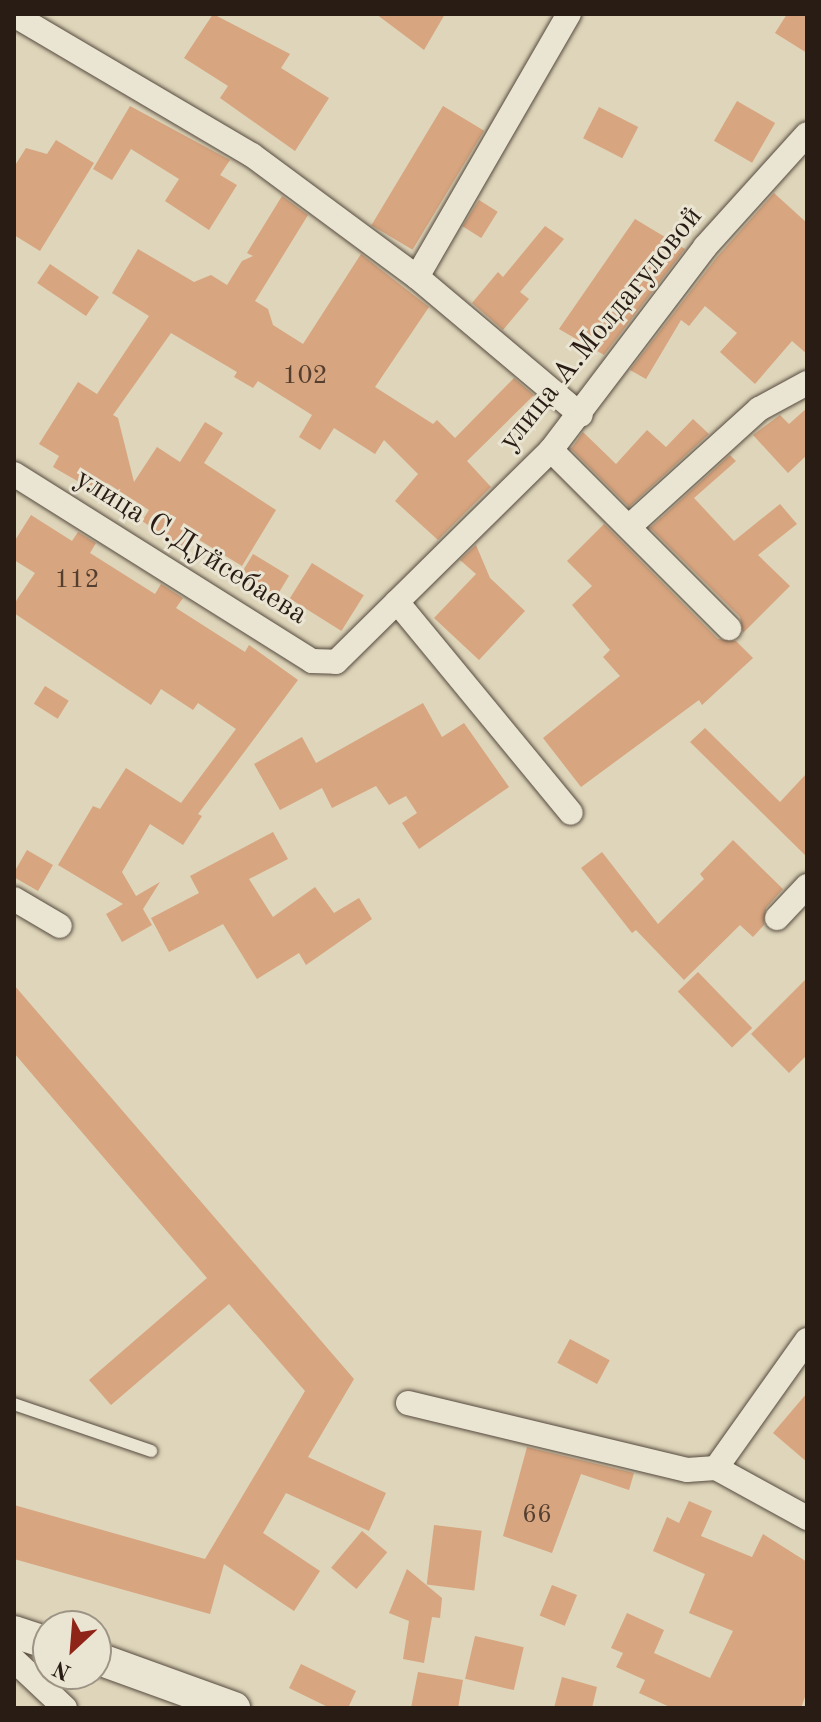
<!DOCTYPE html>
<html>
<head>
<meta charset="utf-8">
<style>
  body { margin:0 }
  #map { position:relative; width:821px; height:1722px; overflow:hidden; background:#ded5ba; font-family:"Old Standard TT",serif }
  div>[style] { position:absolute }
  [style*='--x'] { left:calc(var(--x)*1px); top:calc(var(--y)*1px); width:calc(var(--w)*1px); rotate:calc(var(--a)*1deg) }
  .building>* { inset:0; background:#d7a57f; transform-origin:0 0 }
  .roads { filter:drop-shadow(0 0 2px #564a3e) drop-shadow(0 0 2px #564a3e) }
  .lane>* { height:12px; margin:-6px; padding:0 6px; transform-origin:6px; border-radius:6px; background:#eae4d2 }
  .street>* { height:24px; margin:-12px; padding:0 12px; transform-origin:12px; border-radius:12px; background:#eae4d2 }
  .secondary>* { height:32px; margin:-16px; padding:0 16px; transform-origin:16px; border-radius:16px; background:#eae4d2 }
  span { translate:-50% -50%; white-space:nowrap; text-align:center; line-height:1.15; -webkit-text-stroke:6px #eae4d2; paint-order:stroke }
  .number-label { font-size:26px; color:#543e2f }
  .number-label span { -webkit-text-stroke-width:0 }
  .street-label { font-size:30px; color:#291c14 }
  .frame { position:absolute; inset:0; border:16px solid #291c14; pointer-events:none }
  .north { position:absolute; left:32px; top:1610px; width:80px; height:80px; box-sizing:border-box; background:#eae4d2; border:2px solid #9d9486; border-radius:50%; rotate:206deg; font-size:22px; font-weight:700; line-height:32px; text-align:center; color:#291c14 }
  .north::after { content:''; display:block; margin:auto; width:28px; height:36px; background:#8f2418; clip-path:polygon(50% 0,100% 100%,50% 72%,0 100%) }
</style>
</head>
<body>
<div id="map">
  <div class="building">
    <i style="clip-path:polygon(213px 14px,290px 54px,281px 68px,329px 98px,295px 151px,220px 98px,228px 86px,184px 58px)"></i>
    <i style="clip-path:polygon(376px 14px,445px 14px,424px 50px)"></i>
    <i style="clip-path:polygon(787px 14px,807px 14px,807px 53px,775px 33px)"></i>
    <i style="left:737px;top:101px;width:44px;height:46px;rotate:30deg"></i>
    <i style="clip-path:polygon(130px 106px,230px 160px,220px 175px,237px 185px,209px 230px,165px 201px,179px 179px,131px 149px,112px 180px,93px 169px)"></i>
    <i style="left:443px;top:106px;width:48px;height:139px;rotate:31deg"></i>
    <i style="left:599px;top:107px;width:44px;height:35px;rotate:27deg"></i>
    <i style="clip-path:polygon(56px 140px,94px 163px,40px 251px,14px 235px,14px 167px,26px 148px,47px 154px)"></i>
    <i style="clip-path:polygon(774px 193px,807px 223px,807px 354px,792px 341px,755px 384px,720px 352px,737px 333px,705px 306px,689px 326px,681px 320px,646px 379px,630px 370px,717px 257px)"></i>
    <i style="clip-path:polygon(282px 196px,308px 215px,255px 301px,268px 309px,273px 325px,303px 344px,361px 254px,429px 307px,375px 387px,433px 424px,437px 420px,455px 438px,514px 378px,534px 395px,467px 461px,491px 487px,438px 540px,395px 501px,418px 474px,384px 440px,375px 454px,334px 428px,320px 450px,299px 437px,312px 415px,258px 381px,253px 388px,234px 377px,237px 372px,171px 333px,113px 415px,118px 418px,134px 482px,157px 447px,180px 462px,205px 422px,223px 433px,204px 463px,276px 510px,242px 566px,191px 535px,183px 548px,142px 521px,149px 510px,107px 483px,100px 494px,53px 467px,59px 456px,39px 444px,78px 382px,97px 394px,149px 316px,112px 293px,138px 249px,194px 282px,211px 275px,227px 285px,242px 261px,253px 256px,247px 253px)"></i>
    <i style="left:479px;top:200px;width:22px;height:31px;rotate:32deg"></i>
    <i style="clip-path:polygon(635px 219px,685px 249px,604px 355px,559px 329px)"></i>
    <i style="clip-path:polygon(545px 226px,564px 239px,520px 292px,529px 299px,503px 330px,472px 303px,498px 272px,503px 277px)"></i>
    <i style="left:50px;top:264px;width:59px;height:23px;rotate:34deg"></i>
    <i style="clip-path:polygon(807px 408px,807px 455px,788px 473px,753px 435px,780px 415px,789px 424px)"></i>
    <i style="clip-path:polygon(693px 419px,709px 434px,629px 507px,571px 449px,583px 432px,616px 464px,647px 430px,666px 447px)"></i>
    <i style="clip-path:polygon(730px 455px,736px 461px,694px 498px,734px 541px,780px 504px,797px 524px,758px 555px,790px 586px,743px 633px,740px 617px,650px 528px)"></i>
    <i style="clip-path:polygon(31px 515px,72px 541px,78px 532px,96px 543px,90px 553px,155px 594px,161px 584px,183px 598px,176px 608px,245px 652px,249px 645px,298px 680px,198px 814px,202px 816px,183px 845px,150px 824px,122px 872px,136px 896px,160px 882px,143px 909px,152px 925px,122px 942px,106px 914px,123px 904px,58px 865px,93px 806px,100px 809px,126px 768px,181px 803px,236px 729px,198px 703px,193px 710px,161px 689px,151px 705px,14px 613px,14px 604px,35px 573px,14px 560px,14px 542px)"></i>
    <i style="clip-path:polygon(604px 524px,718px 639px,736px 641px,753px 658px,702px 705px,699px 700px,581px 787px,543px 738px,620px 676px,603px 657px,610px 650px,572px 605px,592px 586px,567px 561px)"></i>
    <i style="clip-path:polygon(476px 545px,490px 578px,525px 611px,479px 660px,434px 618px,476px 574px,460px 560px)"></i>
    <i style="left:253px;top:554px;width:42px;height:33px;rotate:31deg"></i>
    <i style="left:312px;top:563px;width:61px;height:42px;rotate:32deg"></i>
    <i style="left:45px;top:686px;width:28px;height:21px;rotate:32deg"></i>
    <i style="clip-path:polygon(423px 703px,442px 737px,464px 723px,509px 787px,419px 849px,402px 823px,417px 813px,406px 796px,389px 805px,376px 786px,332px 808px,322px 788px,280px 810px,254px 764px,302px 737px,316px 763px)"></i>
    <i style="clip-path:polygon(705px 728px,780px 802px,807px 773px,807px 857px,690px 742px)"></i>
    <i style="clip-path:polygon(273px 832px,288px 859px,249px 879px,273px 917px,315px 887px,334px 913px,359px 898px,372px 919px,306px 965px,299px 953px,257px 979px,223px 924px,169px 952px,151px 918px,199px 893px,190px 876px)"></i>
    <i style="clip-path:polygon(733px 840px,783px 889px,766px 908px,764px 925px,753px 937px,740px 925px,684px 980px,636px 930px,632px 933px,581px 868px,602px 852px,658px 924px,704px 879px,700px 874px)"></i>
    <i style="left:27px;top:850px;width:30px;height:30px;rotate:30deg"></i>
    <i style="left:698px;top:972px;width:78px;height:28px;rotate:46deg"></i>
    <i style="clip-path:polygon(807px 978px,807px 1055px,789px 1073px,751px 1034px)"></i>
    <i style="clip-path:polygon(14px 985px,354px 1379px,308px 1457px,386px 1493px,369px 1531px,286px 1493px,263px 1533px,320px 1571px,294px 1611px,224px 1564px,210px 1614px,14px 1559px,14px 1505px,205px 1559px,305px 1391px,229px 1304px,111px 1405px,89px 1380px,207px 1278px,14px 1053px)"></i>
    <i style="left:570px;top:1339px;width:45px;height:27px;rotate:28deg"></i>
    <i style="clip-path:polygon(807px 1393px,807px 1462px,773px 1433px)"></i>
    <i style="clip-path:polygon(527px 1447px,634px 1473px,629px 1490px,581px 1474px,552px 1553px,503px 1536px)"></i>
    <i style="clip-path:polygon(689px 1501px,712px 1511px,701px 1536px,752px 1557px,763px 1534px,807px 1562px,807px 1691px,801px 1708px,672px 1708px,639px 1693px,645px 1680px,616px 1667px,623px 1653px,611px 1648px,627px 1613px,664px 1630px,654px 1653px,710px 1678px,733px 1631px,689px 1613px,705px 1574px,653px 1551px,667px 1517px,679px 1523px)"></i>
    <i style="left:434px;top:1525px;width:48px;height:60px;rotate:7deg"></i>
    <i style="left:362px;top:1531px;width:33px;height:48px;rotate:40deg"></i>
    <i style="clip-path:polygon(407px 1569px,442px 1598px,440px 1618px,432px 1617px,424px 1663px,403px 1659px,409px 1621px,389px 1613px)"></i>
    <i style="left:552px;top:1585px;width:27px;height:33px;rotate:22deg"></i>
    <i style="left:475px;top:1636px;width:50px;height:44px;rotate:13deg"></i>
    <i style="clip-path:polygon(301px 1664px,356px 1691px,348px 1708px,330px 1708px,289px 1688px)"></i>
    <i style="clip-path:polygon(418px 1672px,463px 1680px,458px 1708px,411px 1708px)"></i>
    <i style="clip-path:polygon(562px 1677px,597px 1687px,592px 1708px,554px 1708px)"></i>
  </div>
  <div class="roads">
    <div class="lane">
      <i style="--x:14;--y:1404;--w:145;--a:18.9"></i>
    </div>
    <div class="street">
      <i style="--x:14;--y:15;--w:276;--a:30.5"></i>
      <i style="--x:252;--y:155;--w:205;--a:36.5"></i>
      <i style="--x:417;--y:277;--w:214;--a:40.1"></i>
      <i style="--x:417;--y:277;--w:304;--a:-60"></i>
      <i style="--x:551;--y:450;--w:252;--a:45"></i>
      <i style="--x:14;--y:474;--w:352;--a:32.1"></i>
      <i style="--x:312;--y:661;--w:24;--a:2"></i>
      <i style="--x:336;--y:662;--w:302;--a:-44.6"></i>
      <i style="--x:551;--y:450;--w:255;--a:-52.8"></i>
      <i style="--x:705;--y:247;--w:152;--a:-47.9"></i>
      <i style="--x:631;--y:525;--w:173;--a:-42.2"></i>
      <i style="--x:759;--y:409;--w:55;--a:-28.4"></i>
      <i style="--x:397;--y:602;--w:273;--a:50.5"></i>
      <i style="--x:14;--y:899;--w:53;--a:30.4"></i>
      <i style="--x:777;--y:918;--w:44;--a:-46.8"></i>
      <i style="--x:408;--y:1403;--w:287;--a:13.5"></i>
      <i style="--x:687;--y:1470;--w:29;--a:-4"></i>
      <i style="--x:716;--y:1468;--w:104;--a:28.8"></i>
      <i style="--x:716;--y:1468;--w:157;--a:-54.6"></i>
      <i style="--x:14;--y:1660;--w:70;--a:43.3"></i>
    </div>
    <div class="secondary">
      <i style="--x:14;--y:1632;--w:36;--a:18"></i>
      <i style="--x:96;--y:1658;--w:147;--a:19.9"></i>
    </div>
  </div>
  <div class="number-label">
    <span style="left:305px;top:377px">102</span>
    <span style="left:77px;top:581px">112</span>
    <span style="left:537px;top:1516px">66</span>
  </div>
  <div class="street-label">
    <span style="left:601px;top:329px;rotate:-51deg">улица А.Молдагуловой</span>
    <span style="left:191px;top:547px;rotate:32deg">улица С.Дуйсебаева</span>
  </div>
  <div class="frame"></div>
  <div class="north">N</div>
</div>
</body>
</html>
